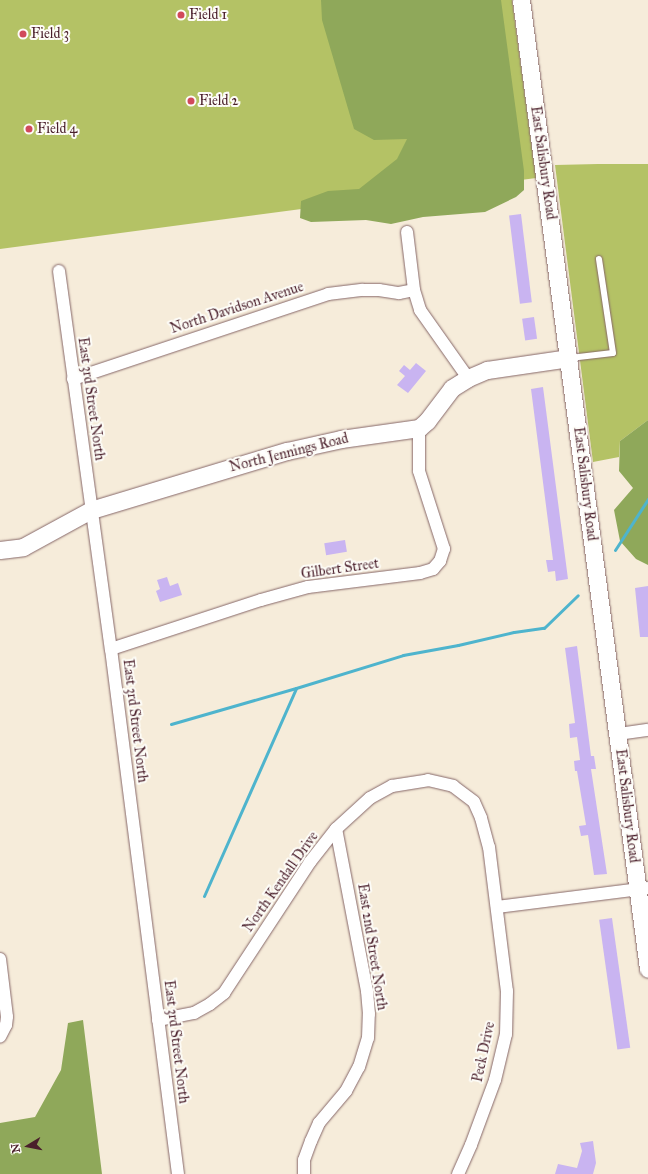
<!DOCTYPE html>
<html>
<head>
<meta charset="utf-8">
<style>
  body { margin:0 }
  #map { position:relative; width:648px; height:1174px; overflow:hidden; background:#f6ecda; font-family:"IM FELL Great Primer",serif }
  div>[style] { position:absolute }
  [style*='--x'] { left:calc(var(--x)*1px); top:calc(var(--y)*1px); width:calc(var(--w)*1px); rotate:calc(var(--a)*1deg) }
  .green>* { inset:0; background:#b4c265 }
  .forest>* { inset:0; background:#8fa85a }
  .stream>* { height:3px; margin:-1.5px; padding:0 1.5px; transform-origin:1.5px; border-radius:1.5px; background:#4eb4cd }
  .building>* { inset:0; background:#c9b4f1; transform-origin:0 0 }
  .roads { filter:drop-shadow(0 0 1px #866768) drop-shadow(0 0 1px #866768) }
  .lane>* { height:6px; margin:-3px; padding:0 3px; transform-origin:3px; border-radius:3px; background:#fff }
  .street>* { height:12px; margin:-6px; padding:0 6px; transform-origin:6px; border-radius:6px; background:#fff }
  .secondary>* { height:17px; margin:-8.5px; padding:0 8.5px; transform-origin:8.5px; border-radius:8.5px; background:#fff }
  .dots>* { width:11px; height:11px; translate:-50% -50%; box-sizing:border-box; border:2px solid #fdfcf7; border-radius:50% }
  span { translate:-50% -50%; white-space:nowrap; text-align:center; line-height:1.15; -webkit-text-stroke:4px #fdfcf7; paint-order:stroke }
  .poi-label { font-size:14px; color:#4a1f2b }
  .left { translate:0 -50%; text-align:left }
  .street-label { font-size:14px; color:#4a1f2b }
  .north { position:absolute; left:8px; top:1126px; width:40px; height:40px; -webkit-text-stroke:3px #fdfcf7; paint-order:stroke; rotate:260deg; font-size:11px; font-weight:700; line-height:16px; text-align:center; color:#4a1f2b }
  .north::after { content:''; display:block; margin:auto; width:14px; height:18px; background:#4a1f2b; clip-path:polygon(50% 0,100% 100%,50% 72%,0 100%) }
</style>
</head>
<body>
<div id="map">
  <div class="green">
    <i style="clip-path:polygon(0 0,512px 0,536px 178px,0 249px)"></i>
    <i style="clip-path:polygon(598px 164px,648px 164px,648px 420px,620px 441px,619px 457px,593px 462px,555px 165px)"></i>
  </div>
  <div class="forest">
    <i style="clip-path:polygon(321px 0,501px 0,524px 171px,524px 190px,516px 197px,485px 212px,423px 217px,391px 224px,366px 220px,311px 222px,300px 218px,301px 201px,328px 191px,359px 189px,397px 159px,407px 139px,374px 140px,354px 129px,322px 20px)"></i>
    <i style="clip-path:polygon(648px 420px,648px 565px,636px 559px,620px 541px,614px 510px,633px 488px,619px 471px,620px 441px)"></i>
    <i style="clip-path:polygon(83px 1020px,102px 1174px,0 1174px,0 1123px,35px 1117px,61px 1070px,68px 1023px)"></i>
  </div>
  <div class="stream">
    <i style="--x:615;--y:550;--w:61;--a:-57.1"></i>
    <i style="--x:171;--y:724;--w:130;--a:-16.1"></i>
    <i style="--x:204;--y:896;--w:227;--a:-66.1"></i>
    <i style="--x:296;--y:688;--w:112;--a:-17.1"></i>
    <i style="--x:403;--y:655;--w:56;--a:-10.3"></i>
    <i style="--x:458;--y:645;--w:57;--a:-13.1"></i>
    <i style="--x:514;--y:632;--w:30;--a:-8"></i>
    <i style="--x:544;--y:628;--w:47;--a:-44.1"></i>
  </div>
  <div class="building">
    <i style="left:521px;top:214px;width:89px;height:12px;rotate:83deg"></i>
    <i style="left:534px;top:317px;width:22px;height:12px;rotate:82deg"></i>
    <i style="clip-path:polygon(416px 363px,426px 371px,408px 393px,397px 385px,405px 376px,399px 371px,404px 365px,410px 370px)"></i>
    <i style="clip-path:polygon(543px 387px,568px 579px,556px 581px,555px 571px,548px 572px,546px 560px,553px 560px,531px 389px)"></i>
    <i style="left:345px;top:540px;width:12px;height:21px;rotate:81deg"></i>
    <i style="clip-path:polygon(167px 577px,170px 586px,178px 583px,182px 595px,160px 602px,156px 591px,160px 589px,157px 580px)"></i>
    <i style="clip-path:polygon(648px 586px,648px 637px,640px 637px,635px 588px)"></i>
    <i style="clip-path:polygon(577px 646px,591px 756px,594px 756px,596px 769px,591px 769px,607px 874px,594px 875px,588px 835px,581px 836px,579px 826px,586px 825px,577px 771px,575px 771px,574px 761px,580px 760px,577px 737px,570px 738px,569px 724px,575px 723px,565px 648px)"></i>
    <i style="left:612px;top:918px;width:131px;height:13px;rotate:82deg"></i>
    <i style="clip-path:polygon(593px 1141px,596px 1163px,593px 1174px,555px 1174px,558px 1164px,577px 1168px,582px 1151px,580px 1143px)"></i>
  </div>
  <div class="roads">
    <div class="lane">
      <i style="--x:570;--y:358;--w:43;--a:-6.6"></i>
      <i style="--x:613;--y:353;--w:95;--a:-98.5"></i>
    </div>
    <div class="street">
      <i style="--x:407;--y:232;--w:58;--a:83.1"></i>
      <i style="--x:414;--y:290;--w:21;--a:73"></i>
      <i style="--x:420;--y:310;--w:83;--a:54.8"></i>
      <i style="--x:59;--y:271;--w:382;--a:82.2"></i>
      <i style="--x:111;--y:649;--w:529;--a:82.73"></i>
      <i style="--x:73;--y:379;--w:269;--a:-18.4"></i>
      <i style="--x:328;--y:294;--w:35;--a:-7"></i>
      <i style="--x:363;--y:290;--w:16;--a:0"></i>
      <i style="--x:379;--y:290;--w:20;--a:9"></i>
      <i style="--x:399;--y:293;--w:15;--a:-11"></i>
      <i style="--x:111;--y:649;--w:158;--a:-18.1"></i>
      <i style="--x:261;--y:600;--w:49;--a:-15.5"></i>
      <i style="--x:308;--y:587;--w:113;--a:-7.1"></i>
      <i style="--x:420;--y:573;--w:14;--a:-17"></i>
      <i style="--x:433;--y:569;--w:11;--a:-49"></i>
      <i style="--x:440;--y:561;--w:13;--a:-72"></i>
      <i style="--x:444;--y:549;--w:82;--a:-107.8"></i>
      <i style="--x:419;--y:471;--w:43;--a:-90"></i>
      <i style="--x:618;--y:734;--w:30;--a:-8"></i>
      <i style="--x:497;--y:907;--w:152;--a:-7.2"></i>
      <i style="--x:0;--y:959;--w:58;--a:83.1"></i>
      <i style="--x:7;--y:1017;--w:8;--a:97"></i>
      <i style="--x:6;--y:1025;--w:13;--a:117"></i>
      <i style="--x:158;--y:1020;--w:37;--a:-11"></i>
      <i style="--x:194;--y:1013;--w:18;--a:-29"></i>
      <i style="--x:210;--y:1004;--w:18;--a:-38"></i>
      <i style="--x:224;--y:993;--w:157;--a:-56.7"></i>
      <i style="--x:310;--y:862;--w:42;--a:-51.8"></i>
      <i style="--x:336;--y:829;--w:46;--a:-42.4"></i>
      <i style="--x:370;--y:798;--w:25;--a:-29"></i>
      <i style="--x:392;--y:786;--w:36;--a:-9"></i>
      <i style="--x:428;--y:780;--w:26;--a:13"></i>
      <i style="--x:453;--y:786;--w:26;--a:37"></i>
      <i style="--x:474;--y:802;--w:17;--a:66"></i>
      <i style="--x:481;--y:818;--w:30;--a:75"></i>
      <i style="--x:489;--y:847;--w:145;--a:82.9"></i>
      <i style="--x:507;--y:991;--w:43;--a:91.3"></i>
      <i style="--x:506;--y:1034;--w:47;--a:103.4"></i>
      <i style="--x:495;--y:1080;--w:69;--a:110.3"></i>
      <i style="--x:471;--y:1145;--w:32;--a:114"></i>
      <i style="--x:304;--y:1174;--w:14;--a:-90"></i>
      <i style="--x:304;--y:1160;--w:20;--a:-70"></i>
      <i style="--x:311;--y:1141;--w:20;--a:-66"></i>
      <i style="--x:319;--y:1123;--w:42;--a:-49.8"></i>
      <i style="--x:346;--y:1091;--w:27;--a:-62"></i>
      <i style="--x:359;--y:1067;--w:30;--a:-73"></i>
      <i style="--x:368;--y:1038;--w:24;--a:-88"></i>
      <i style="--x:369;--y:1014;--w:23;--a:-95"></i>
      <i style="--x:367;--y:991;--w:165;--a:-100.8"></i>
    </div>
    <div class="secondary">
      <i style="--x:521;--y:0;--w:977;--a:82.53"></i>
      <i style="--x:0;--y:550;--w:23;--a:-7"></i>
      <i style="--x:23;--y:547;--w:77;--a:-28.6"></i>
      <i style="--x:91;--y:510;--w:205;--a:-16.8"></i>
      <i style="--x:287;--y:451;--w:55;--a:-12.5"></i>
      <i style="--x:341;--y:439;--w:79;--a:-8"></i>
      <i style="--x:419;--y:428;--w:11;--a:-41"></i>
      <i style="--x:427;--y:421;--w:41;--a:-52.9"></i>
      <i style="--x:452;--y:388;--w:19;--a:-32"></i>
      <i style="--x:468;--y:378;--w:21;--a:-23"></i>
      <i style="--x:487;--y:370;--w:83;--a:-8.3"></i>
    </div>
  </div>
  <div class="dots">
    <i style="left:181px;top:15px;background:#d1495b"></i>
    <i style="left:23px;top:34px;background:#d1495b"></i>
    <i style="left:191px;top:101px;background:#d1495b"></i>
    <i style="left:29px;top:129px;background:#d1495b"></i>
  </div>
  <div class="poi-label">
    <span class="left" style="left:189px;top:15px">Field 1</span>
    <span class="left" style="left:31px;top:34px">Field 3</span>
    <span class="left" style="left:199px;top:101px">Field 2</span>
    <span class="left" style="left:37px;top:129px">Field 4</span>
  </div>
  <div class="street-label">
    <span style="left:543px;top:163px;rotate:82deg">East Salisbury Road</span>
    <span style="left:237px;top:308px;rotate:-18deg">North Davidson Avenue</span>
    <span style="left:91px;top:399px;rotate:82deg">East 3rd Street North</span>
    <span style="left:289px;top:453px;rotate:-14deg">North Jennings Road</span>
    <span style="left:585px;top:484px;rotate:83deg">East Salisbury Road</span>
    <span style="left:340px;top:569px;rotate:-8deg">Gilbert Street</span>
    <span style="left:135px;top:721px;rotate:83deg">East 3rd Street North</span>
    <span style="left:627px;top:806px;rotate:83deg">East Salisbury Road</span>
    <span style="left:281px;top:882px;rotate:-55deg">North Kendall Drive</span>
    <span style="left:372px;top:947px;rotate:81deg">East 2nd Street North</span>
    <span style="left:176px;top:1042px;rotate:83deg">East 3rd Street North</span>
    <span style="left:484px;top:1052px;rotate:-78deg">Peck Drive</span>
  </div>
  <div class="north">N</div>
</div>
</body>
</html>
